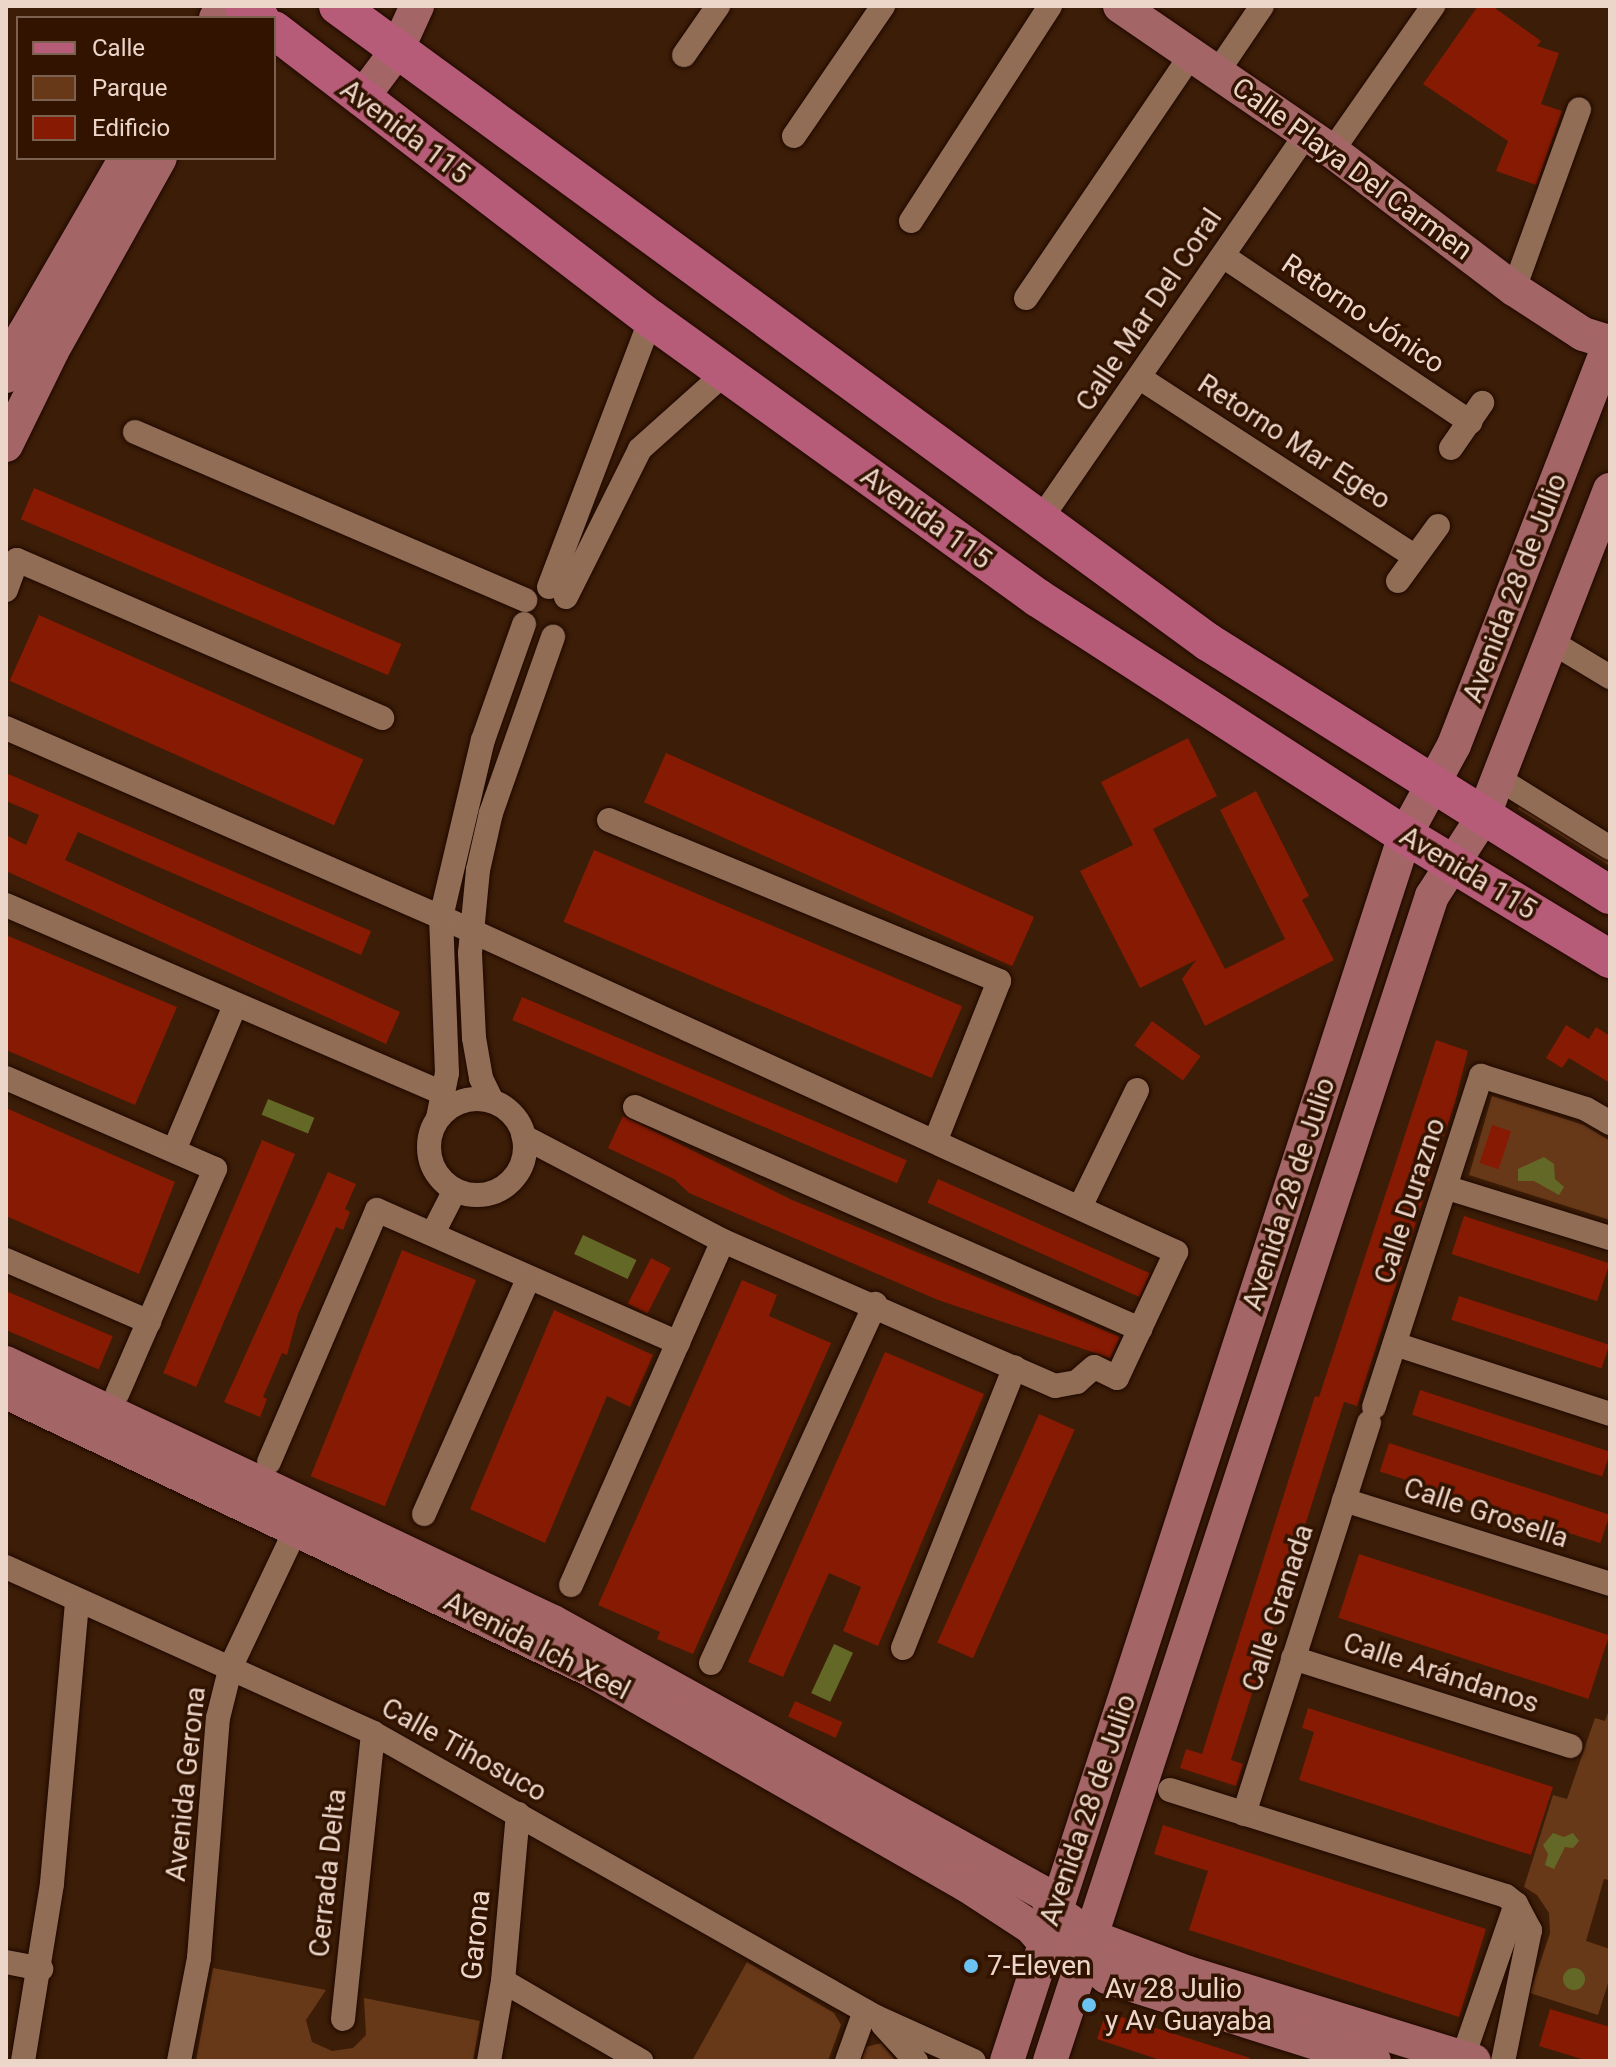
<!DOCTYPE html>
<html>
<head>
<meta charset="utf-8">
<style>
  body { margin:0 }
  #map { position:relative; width:1616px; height:2067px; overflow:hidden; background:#3c1d07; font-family:Roboto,sans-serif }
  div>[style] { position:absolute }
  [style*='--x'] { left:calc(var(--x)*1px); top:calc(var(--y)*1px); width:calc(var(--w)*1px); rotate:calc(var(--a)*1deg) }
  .green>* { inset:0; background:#683919 }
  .water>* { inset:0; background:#636826; transform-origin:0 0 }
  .round { border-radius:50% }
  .building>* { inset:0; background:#871a03; transform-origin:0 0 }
  .roads { filter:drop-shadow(0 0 2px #1e0800) drop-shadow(0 0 2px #1e0800) }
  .street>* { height:24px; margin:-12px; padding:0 12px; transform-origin:12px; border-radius:12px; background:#926d56 }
  .street>.ring { margin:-12px; padding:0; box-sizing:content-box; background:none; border:24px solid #926d56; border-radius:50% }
  .secondary>* { height:34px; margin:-17px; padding:0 17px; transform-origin:17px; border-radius:17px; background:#a46567 }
  .primary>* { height:38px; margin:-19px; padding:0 19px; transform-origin:19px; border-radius:19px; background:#b75c78 }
  .dots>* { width:22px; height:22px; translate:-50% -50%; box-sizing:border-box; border:4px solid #311300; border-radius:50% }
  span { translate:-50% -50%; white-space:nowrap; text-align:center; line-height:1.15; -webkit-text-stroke:7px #311300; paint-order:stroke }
  .street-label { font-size:28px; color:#ecd6ca }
  .poi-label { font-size:28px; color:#ecd6ca }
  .left { translate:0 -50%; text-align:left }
  .frame { position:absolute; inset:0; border:8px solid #ecd6ca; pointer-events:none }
  .legend { position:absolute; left:16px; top:16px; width:260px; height:144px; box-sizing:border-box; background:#311300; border:2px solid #7c6151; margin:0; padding:10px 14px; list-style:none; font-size:24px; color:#ecd6ca }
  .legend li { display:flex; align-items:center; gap:16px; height:40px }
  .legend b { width:40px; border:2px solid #7c6151 }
</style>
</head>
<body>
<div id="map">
  <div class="green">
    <i style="clip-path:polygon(1519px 806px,1610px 861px,1610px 866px,1518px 809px)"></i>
    <i style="clip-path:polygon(1492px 1096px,1584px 1125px,1610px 1141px,1610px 1220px,1469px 1175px)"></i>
    <i style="clip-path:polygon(1610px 1707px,1610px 1880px,1604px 1879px,1586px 1941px,1610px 1949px,1610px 1977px,1598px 2015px,1530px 1993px,1550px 1933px,1549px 1913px,1537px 1895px,1524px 1887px,1553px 1795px,1567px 1799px,1595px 1718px,1605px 1721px)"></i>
    <i style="clip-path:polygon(747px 1962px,834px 2013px,841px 2025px,828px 2061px,692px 2061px)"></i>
    <i style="clip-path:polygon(213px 1968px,326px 1990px,306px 2020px,312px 2042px,332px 2051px,353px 2048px,366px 2035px,364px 1998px,480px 2021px,473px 2061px,196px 2061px)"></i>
    <i style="clip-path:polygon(881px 2043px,896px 2061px,861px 2061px,866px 2047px)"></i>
  </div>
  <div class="water">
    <i style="left:268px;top:1099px;width:50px;height:17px;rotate:22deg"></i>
    <i style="clip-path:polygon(1544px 1157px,1554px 1164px,1555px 1179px,1564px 1187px,1559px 1195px,1534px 1181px,1518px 1181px,1518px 1169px)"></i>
    <i style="left:583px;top:1235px;width:59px;height:21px;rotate:25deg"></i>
    <i style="left:834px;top:1644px;width:21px;height:54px;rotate:25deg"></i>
    <i style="clip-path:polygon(1553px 1833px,1564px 1837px,1573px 1833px,1579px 1841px,1573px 1848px,1565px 1847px,1554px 1869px,1545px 1865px,1548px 1854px,1543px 1845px)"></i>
    <i class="round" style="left:1563px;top:1968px;width:22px;height:22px"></i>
  </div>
  <div class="building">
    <i style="clip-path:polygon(1478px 6px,1492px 6px,1541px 41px,1537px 46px,1559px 53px,1541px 104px,1562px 111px,1536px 185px,1496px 171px,1508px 141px,1423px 84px)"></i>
    <i style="left:34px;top:488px;width:399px;height:34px;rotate:23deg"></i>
    <i style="left:39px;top:615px;width:355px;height:72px;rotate:24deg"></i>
    <i style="clip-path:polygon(1188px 738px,1217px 796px,1153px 829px,1225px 969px,1285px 939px,1220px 810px,1256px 791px,1309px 896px,1302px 900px,1334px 960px,1205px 1026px,1182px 979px,1196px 960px,1140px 988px,1080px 871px,1133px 845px,1101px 782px)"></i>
    <i style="left:666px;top:753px;width:403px;height:54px;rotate:24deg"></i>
    <i style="clip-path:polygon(6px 773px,371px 931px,361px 955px,78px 832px,65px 860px,400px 1012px,386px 1044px,6px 871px,6px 835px,26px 845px,39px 815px,6px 801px)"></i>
    <i style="left:594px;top:850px;width:400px;height:78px;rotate:23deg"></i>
    <i style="clip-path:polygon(6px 935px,177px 1007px,135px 1105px,6px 1050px)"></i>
    <i style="left:522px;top:997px;width:418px;height:25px;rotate:23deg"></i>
    <i style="left:1152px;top:1021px;width:60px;height:30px;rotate:36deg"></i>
    <i style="clip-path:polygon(1566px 1025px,1589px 1039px,1596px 1027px,1610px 1036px,1610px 1083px,1569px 1058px,1562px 1068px,1546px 1058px)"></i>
    <i style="clip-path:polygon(1436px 1040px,1468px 1051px,1455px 1102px,1357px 1406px,1344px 1402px,1231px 1760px,1243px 1764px,1236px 1786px,1180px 1768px,1186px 1749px,1202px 1754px,1315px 1396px,1319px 1397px)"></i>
    <i style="clip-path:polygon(6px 1108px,175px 1182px,139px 1274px,6px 1216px)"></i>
    <i style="clip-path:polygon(623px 1116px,790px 1199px,1120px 1337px,1110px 1358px,938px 1300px,689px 1193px,674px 1179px,608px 1148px)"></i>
    <i style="left:1492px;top:1125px;width:20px;height:40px;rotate:18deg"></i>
    <i style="left:262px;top:1140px;width:36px;height:253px;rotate:23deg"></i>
    <i style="clip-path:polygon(328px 1172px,356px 1184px,345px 1209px,350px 1212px,343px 1230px,336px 1227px,298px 1314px,287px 1355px,282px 1353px,263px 1397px,267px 1399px,260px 1417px,224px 1402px)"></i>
    <i style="left:938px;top:1179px;width:232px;height:26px;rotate:24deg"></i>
    <i style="left:1464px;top:1216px;width:153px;height:40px;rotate:18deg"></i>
    <i style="left:402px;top:1250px;width:80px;height:244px;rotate:22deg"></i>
    <i style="left:651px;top:1258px;width:22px;height:51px;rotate:27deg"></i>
    <i style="clip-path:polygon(742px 1280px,777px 1295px,769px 1316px,831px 1343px,693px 1654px,657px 1639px,660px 1632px,598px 1605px)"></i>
    <i style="left:6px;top:1291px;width:116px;height:36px;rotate:23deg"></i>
    <i style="left:1459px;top:1296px;width:158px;height:25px;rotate:18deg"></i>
    <i style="clip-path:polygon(554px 1310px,653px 1355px,630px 1407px,607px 1396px,545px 1543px,470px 1509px)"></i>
    <i style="clip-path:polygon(885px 1352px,984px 1394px,878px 1646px,843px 1631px,861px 1587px,829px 1573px,783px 1677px,748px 1662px)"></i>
    <i style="left:1420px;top:1390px;width:200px;height:26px;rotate:18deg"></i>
    <i style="left:1039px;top:1414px;width:39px;height:250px;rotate:24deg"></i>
    <i style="left:1389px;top:1443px;width:232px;height:30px;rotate:18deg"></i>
    <i style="left:1359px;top:1554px;width:263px;height:67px;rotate:18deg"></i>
    <i style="left:795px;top:1701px;width:52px;height:17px;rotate:24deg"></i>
    <i style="clip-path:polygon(1308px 1708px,1553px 1787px,1531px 1855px,1299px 1780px,1314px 1732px,1302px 1728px)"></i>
    <i style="clip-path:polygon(1163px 1825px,1486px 1929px,1459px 2017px,1189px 1930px,1208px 1871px,1154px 1854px)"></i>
    <i style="clip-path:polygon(1550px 2009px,1610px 2027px,1610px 2061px,1588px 2061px,1539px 2046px)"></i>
    <i style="clip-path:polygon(1106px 2012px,1250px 2058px,1249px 2061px,1163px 2061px,1097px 2039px)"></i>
  </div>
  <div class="roads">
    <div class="street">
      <i style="--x:684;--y:55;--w:60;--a:-55.2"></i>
      <i style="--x:1218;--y:71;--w:78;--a:-55.9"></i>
      <i style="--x:794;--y:136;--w:158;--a:-55.6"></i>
      <i style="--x:1332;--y:151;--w:177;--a:-55.1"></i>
      <i style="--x:911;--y:221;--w:256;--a:-57.1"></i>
      <i style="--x:1223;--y:256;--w:298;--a:33.9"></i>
      <i style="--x:1514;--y:289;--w:191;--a:-70.1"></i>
      <i style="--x:1026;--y:298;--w:295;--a:-55.8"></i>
      <i style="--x:1140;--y:378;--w:327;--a:33"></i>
      <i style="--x:135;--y:432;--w:425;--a:23.3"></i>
      <i style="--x:1451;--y:448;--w:55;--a:-55.4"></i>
      <i style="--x:1040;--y:520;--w:470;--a:-55.4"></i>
      <i style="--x:1398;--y:581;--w:68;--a:-54"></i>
      <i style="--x:549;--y:587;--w:287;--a:-69.2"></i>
      <i style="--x:6;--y:590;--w:32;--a:-70"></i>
      <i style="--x:17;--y:560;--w:398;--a:23.4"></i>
      <i style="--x:566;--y:597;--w:165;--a:-63.4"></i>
      <i style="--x:640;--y:449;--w:114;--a:-41.8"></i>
      <i style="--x:1550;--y:641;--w:70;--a:31"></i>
      <i style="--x:6;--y:728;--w:474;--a:23.5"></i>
      <i style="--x:441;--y:917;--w:808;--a:24.5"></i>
      <i style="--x:1176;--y:1252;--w:139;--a:115.1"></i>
      <i style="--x:1117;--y:1378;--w:25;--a:-154"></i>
      <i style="--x:1094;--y:1367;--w:23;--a:139"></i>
      <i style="--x:1077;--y:1382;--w:22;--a:170"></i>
      <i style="--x:1055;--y:1386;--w:362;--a:-156.4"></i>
      <i style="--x:723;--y:1241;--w:225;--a:-152.4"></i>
      <i style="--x:1496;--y:777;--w:134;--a:31.9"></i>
      <i style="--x:609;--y:820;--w:422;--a:22.4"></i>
      <i style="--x:999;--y:981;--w:170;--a:111.7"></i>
      <i style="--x:6;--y:905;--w:476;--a:23.3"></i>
      <i style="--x:6;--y:1078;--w:228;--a:23.5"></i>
      <i style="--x:215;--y:1169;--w:245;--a:113.5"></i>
      <i class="ring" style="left:429px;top:1099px;width:72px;height:72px"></i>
      <i style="--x:492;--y:1101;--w:25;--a:-116"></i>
      <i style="--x:481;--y:1078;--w:41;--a:-99.9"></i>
      <i style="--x:474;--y:1038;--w:85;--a:-92.7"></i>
      <i style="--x:470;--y:953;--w:83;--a:-84.5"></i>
      <i style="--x:478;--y:870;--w:58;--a:-77.2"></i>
      <i style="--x:491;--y:813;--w:187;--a:-70.6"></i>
      <i style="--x:635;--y:1107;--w:552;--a:23.73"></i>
      <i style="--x:438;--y:1118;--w:46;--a:-78.7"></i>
      <i style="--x:447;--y:1073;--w:156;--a:-92.2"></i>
      <i style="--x:441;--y:917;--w:182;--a:-76.7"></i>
      <i style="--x:483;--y:740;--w:123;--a:-70.5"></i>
      <i style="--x:175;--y:1148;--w:155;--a:-67.2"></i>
      <i style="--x:1448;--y:1188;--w:170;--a:17.2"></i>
      <i style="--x:1080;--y:1207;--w:130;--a:-64"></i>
      <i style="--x:433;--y:1233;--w:48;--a:-62.9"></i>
      <i style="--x:6;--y:1260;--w:156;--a:23.4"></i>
      <i style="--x:1395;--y:1344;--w:226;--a:18"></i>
      <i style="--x:1374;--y:1407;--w:348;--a:-72.1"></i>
      <i style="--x:1481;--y:1076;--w:110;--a:17.4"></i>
      <i style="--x:1586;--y:1109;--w:28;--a:30"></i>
      <i style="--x:269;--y:1462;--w:274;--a:-66.8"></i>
      <i style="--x:377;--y:1210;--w:329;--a:23.8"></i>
      <i style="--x:1344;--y:1500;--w:279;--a:17.5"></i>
      <i style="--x:424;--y:1514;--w:257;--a:-66.1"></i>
      <i style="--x:6;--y:1567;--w:403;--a:24.3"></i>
      <i style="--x:373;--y:1733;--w:578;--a:29.45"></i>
      <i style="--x:876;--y:2017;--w:107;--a:24.2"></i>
      <i style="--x:571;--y:1585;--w:376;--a:-66.2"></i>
      <i style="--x:903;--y:1648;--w:302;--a:-68.3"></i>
      <i style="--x:1293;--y:1658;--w:291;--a:17.6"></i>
      <i style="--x:711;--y:1663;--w:395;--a:-65.4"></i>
      <i style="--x:1170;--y:1790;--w:352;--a:17.5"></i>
      <i style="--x:1506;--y:1896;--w:13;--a:39"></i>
      <i style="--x:1516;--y:1904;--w:30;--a:62"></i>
      <i style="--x:1530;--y:1930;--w:134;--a:101.6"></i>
      <i style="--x:1244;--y:1814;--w:411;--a:-72.3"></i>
      <i style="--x:6;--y:1962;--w:36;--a:11"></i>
      <i style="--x:503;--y:1981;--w:160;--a:30.1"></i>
      <i style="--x:343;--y:2019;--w:288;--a:-84"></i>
      <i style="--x:883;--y:2025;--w:49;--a:47.5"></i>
      <i style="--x:1463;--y:2057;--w:162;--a:-70.9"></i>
      <i style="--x:23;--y:2061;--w:180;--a:-80.7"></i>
      <i style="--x:52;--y:1883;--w:283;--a:-84.9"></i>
      <i style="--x:179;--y:2061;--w:105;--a:-79"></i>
      <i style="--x:199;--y:1958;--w:241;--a:-85.5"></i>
      <i style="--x:218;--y:1718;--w:54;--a:-76"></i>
      <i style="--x:231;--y:1666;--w:154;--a:-64.6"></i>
      <i style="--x:489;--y:2061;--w:81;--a:-80.1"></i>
      <i style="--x:503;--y:1981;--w:168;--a:-84.9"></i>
      <i style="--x:847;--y:2061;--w:53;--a:-70.2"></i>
    </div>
    <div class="secondary">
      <i style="--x:1120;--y:6;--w:257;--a:34.4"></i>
      <i style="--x:1332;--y:151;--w:228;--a:37.2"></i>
      <i style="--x:1514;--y:289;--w:82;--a:33.1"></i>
      <i style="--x:1583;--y:334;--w:28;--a:17"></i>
      <i style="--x:216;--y:18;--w:14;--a:-60"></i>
      <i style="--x:361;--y:99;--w:59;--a:-53.3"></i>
      <i style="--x:396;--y:52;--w:51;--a:-65.5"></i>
      <i style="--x:6;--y:376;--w:46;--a:-66.8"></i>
      <i style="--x:24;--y:334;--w:203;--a:-59.9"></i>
      <i style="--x:6;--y:445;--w:105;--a:-63.9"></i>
      <i style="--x:52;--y:351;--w:221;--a:-60.8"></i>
      <i style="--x:6;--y:1363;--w:605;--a:25.34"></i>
      <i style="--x:553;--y:1622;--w:562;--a:28.94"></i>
      <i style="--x:1045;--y:1894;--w:17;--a:62"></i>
      <i style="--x:1053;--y:1909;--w:48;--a:35.7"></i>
      <i style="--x:1092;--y:1937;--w:103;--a:20.6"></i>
      <i style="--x:1188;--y:1973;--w:299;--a:17.1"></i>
      <i style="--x:6;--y:1392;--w:648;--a:25.42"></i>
      <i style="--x:591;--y:1670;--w:431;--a:29.8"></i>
      <i style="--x:965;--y:1884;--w:79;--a:33.1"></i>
      <i style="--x:1031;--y:1927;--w:20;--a:49"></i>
      <i style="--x:1044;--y:1942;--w:43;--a:23"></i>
      <i style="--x:1084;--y:1959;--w:29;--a:38"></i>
      <i style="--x:1107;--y:1977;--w:280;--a:17.5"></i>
      <i style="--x:1007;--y:2061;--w:1289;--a:-72.01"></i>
      <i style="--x:1405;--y:835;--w:102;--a:-61.4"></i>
      <i style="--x:1454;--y:745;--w:432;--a:-68.8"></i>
      <i style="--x:1050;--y:2061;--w:1226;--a:-71.85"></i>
      <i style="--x:1432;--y:896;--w:94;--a:-57.2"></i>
      <i style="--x:1483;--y:817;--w:351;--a:-68.8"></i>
    </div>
    <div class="primary">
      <i style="--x:244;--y:6;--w:20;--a:37"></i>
      <i style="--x:338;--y:6;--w:1078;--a:36.17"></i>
      <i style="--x:1208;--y:642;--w:475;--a:32.2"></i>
      <i style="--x:274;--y:30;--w:475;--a:37.5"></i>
      <i style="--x:651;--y:319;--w:477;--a:35.8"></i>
      <i style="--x:1038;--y:598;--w:437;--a:32.9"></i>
      <i style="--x:1405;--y:835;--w:240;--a:31.2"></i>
    </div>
  </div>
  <div class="dots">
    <i style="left:971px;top:1966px;background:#6ac3f1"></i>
    <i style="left:1089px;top:2005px;background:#6ac3f1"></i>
  </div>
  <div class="street-label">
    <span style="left:405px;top:132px;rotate:37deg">Avenida 115</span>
    <span style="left:1352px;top:169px;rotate:36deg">Calle Playa Del Carmen</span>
    <span style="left:1149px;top:310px;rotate:-56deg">Calle Mar Del Coral</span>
    <span style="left:1363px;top:314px;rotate:34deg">Retorno Jónico</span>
    <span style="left:1294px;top:442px;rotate:33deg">Retorno Mar Egeo</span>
    <span style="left:926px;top:518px;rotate:36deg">Avenida 115</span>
    <span style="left:1515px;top:588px;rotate:-69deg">Avenida 28 de Julio</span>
    <span style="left:1468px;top:873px;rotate:31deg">Avenida 115</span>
    <span style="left:1289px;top:1194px;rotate:-72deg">Avenida 28 de Julio</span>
    <span style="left:1410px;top:1201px;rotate:-72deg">Calle Durazno</span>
    <span style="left:1486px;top:1513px;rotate:18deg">Calle Grosella</span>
    <span style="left:1278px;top:1608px;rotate:-72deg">Calle Granada</span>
    <span style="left:537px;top:1646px;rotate:27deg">Avenida Ich Xeel</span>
    <span style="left:1441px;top:1673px;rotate:18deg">Calle Arándanos</span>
    <span style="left:464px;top:1750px;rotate:29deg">Calle Tihosuco</span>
    <span style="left:186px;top:1784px;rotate:-84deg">Avenida Gerona</span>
    <span style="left:1088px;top:1810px;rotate:-71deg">Avenida 28 de Julio</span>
    <span style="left:328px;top:1873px;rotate:-84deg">Cerrada Delta</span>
    <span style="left:476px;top:1935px;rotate:-84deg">Garona</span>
  </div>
  <div class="poi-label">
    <span class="left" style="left:987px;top:1966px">7-Eleven</span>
    <span class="left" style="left:1105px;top:2005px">Av 28 Julio<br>y Av Guayaba</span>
  </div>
  <div class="frame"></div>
  <ul class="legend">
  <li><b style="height:10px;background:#b75c78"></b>Calle</li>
  <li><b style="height:22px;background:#683919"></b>Parque</li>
  <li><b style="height:22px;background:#871a03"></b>Edificio</li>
  </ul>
</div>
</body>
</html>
